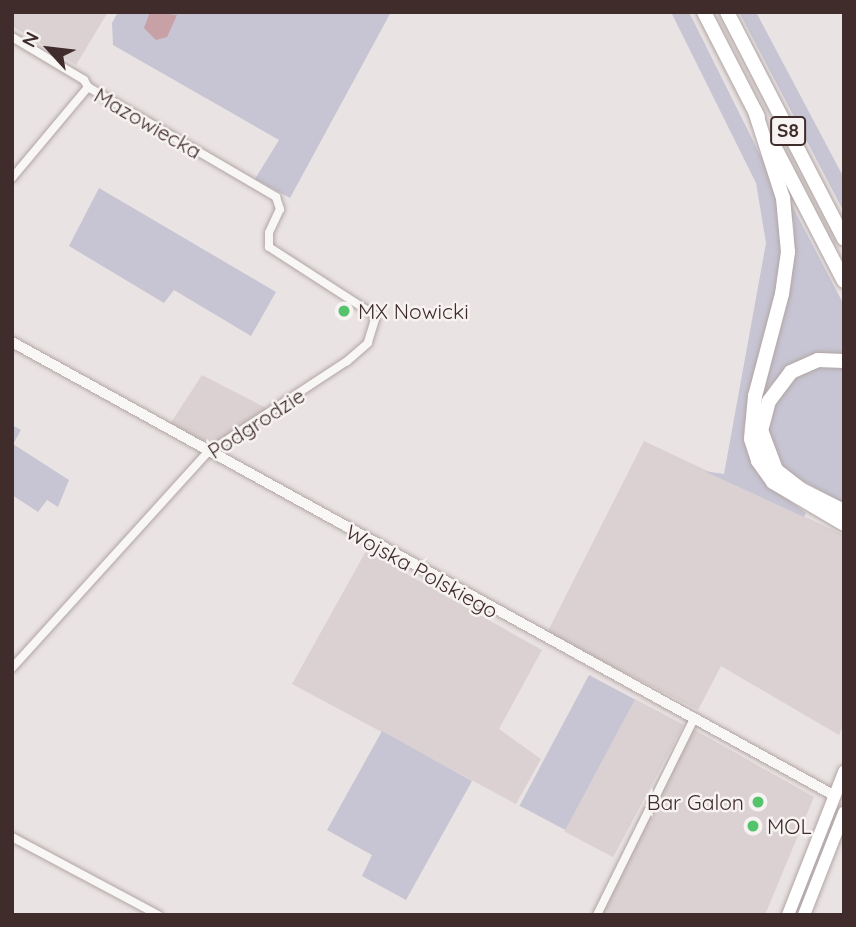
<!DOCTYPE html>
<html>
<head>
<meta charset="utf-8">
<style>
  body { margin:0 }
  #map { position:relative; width:856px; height:927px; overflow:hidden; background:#eae3e3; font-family:Quicksand,sans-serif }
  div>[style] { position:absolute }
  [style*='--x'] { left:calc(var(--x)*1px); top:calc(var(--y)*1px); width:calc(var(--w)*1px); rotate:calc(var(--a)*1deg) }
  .built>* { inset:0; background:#dcd1d2; transform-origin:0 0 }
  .green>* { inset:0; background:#c7c5d3; transform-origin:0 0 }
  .water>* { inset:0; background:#c7a1a6 }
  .roads { filter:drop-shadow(0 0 2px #b1a5a5) drop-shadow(0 0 2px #b1a5a5) }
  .minor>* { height:8px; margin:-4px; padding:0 4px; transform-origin:4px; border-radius:4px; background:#f9f6f6 }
  .tertiary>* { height:10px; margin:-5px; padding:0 5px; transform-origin:5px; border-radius:5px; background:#f9f6f6 }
  .primary>* { height:12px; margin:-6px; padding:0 6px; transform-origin:6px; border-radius:6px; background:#fff }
  .motorway>* { height:14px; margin:-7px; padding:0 7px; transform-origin:7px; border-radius:7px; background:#fff }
  .dots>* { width:19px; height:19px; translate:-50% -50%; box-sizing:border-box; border:4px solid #f7f3f3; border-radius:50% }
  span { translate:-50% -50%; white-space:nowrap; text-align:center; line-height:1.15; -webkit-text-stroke:5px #f7f3f3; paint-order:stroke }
  .shield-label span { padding:2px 5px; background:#f7f3f3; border:2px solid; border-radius:5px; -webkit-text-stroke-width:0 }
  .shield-label { font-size:19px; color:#412c2c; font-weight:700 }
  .street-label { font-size:21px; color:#412c2c }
  .poi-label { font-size:21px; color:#412c2c }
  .left { translate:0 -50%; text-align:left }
  .right { translate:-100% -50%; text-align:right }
  .frame { position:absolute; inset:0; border:14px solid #412c2c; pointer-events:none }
  .north { position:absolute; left:14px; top:14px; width:70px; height:70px; -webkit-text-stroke:5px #f7f3f3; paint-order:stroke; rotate:297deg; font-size:19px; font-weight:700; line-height:28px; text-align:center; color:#412c2c }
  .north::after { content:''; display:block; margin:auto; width:24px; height:32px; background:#412c2c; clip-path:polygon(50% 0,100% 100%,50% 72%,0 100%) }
</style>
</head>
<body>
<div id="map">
  <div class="built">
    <i style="clip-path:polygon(12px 12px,108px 12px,76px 65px,12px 26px)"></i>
    <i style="clip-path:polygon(202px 375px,272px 411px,208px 449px,168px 427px)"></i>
    <i style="clip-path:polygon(644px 441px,844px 535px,844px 723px,839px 735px,721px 666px,698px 710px,547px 633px)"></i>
    <i style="clip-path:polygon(366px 551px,542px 650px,499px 729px,541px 759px,516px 804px,292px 684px)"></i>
    <i style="left:635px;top:699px;width:55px;height:150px;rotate:28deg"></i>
    <i style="clip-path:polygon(693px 729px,814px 797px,765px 915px,600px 915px)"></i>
  </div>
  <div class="green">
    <i style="clip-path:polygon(118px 12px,391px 12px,290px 198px,255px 179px,279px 140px,113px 45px,112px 23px)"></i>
    <i style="clip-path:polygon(671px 12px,689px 12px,775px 185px,783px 241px,779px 282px,744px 427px,746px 447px,763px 481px,806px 513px,804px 517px,704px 471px,724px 474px,766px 243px,756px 183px)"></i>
    <i style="clip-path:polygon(739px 12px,756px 12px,844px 178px,844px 212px)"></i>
    <i style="clip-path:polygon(99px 188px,276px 292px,251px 336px,174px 290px,164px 303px,69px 246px)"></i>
    <i style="clip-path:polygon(787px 196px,844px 305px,844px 356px,811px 356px,792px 364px,770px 386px,760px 404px,792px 261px,794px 225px)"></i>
    <i style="clip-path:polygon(826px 365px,844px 367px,844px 504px,789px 473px,773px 455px,767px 437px,771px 405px,778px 391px,807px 368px)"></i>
    <i style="clip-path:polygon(12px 425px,21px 430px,13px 444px,69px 480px,58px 507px,47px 500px,38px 512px,12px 495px)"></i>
    <i style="left:589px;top:675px;width:52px;height:148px;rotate:28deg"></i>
    <i style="clip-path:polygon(382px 731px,472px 781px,406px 900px,362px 876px,372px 855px,327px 830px)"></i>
  </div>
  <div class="water">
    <i style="clip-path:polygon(150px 12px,177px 15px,167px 37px,156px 40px,144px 28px)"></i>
  </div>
  <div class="roads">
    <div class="minor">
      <i style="--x:12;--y:37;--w:84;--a:30.8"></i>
      <i style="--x:84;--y:80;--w:8;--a:60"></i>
      <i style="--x:12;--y:178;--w:119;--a:-50.1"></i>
      <i style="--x:88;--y:87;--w:218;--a:30.3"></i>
      <i style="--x:276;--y:197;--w:13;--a:72"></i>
      <i style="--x:280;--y:209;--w:26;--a:115"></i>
      <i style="--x:269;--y:233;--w:14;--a:90"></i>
      <i style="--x:269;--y:247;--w:127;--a:32.8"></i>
      <i style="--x:376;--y:316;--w:28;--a:107"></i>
      <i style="--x:368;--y:343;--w:28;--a:139"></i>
      <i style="--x:347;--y:361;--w:168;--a:146.7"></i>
      <i style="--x:207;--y:453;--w:290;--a:132.2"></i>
      <i style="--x:12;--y:837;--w:166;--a:28.1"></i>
      <i style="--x:597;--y:915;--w:216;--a:-63.7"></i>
    </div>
    <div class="tertiary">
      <i style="--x:12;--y:342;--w:940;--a:28.88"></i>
    </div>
    <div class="primary">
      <i style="--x:788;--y:915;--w:154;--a:-68.6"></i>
      <i style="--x:804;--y:915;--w:110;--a:-68.6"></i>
    </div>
    <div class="motorway">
      <i style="--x:704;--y:12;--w:118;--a:62.8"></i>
      <i style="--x:727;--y:12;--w:255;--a:62.7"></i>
      <i style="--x:755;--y:111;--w:91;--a:72.2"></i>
      <i style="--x:783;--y:198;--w:54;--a:84.7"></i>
      <i style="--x:788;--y:252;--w:42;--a:98.1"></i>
      <i style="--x:782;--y:294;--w:106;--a:104.8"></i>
      <i style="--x:755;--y:396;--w:43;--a:95.3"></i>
      <i style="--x:751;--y:439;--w:23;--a:72"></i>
      <i style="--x:758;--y:461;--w:26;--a:54"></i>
      <i style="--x:773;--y:482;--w:82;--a:30.6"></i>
      <i style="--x:773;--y:144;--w:154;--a:62.6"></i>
      <i style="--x:844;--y:361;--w:26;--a:-178"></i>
      <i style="--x:818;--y:360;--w:30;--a:156"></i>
      <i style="--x:791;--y:372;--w:36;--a:127"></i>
      <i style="--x:769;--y:401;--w:30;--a:105"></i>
      <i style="--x:761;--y:430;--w:43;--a:69.4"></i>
      <i style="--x:776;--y:470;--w:31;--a:38"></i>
      <i style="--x:800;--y:489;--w:49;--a:26.6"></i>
    </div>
  </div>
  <div class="dots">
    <i style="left:344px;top:311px;background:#54c36b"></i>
    <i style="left:758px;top:802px;background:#54c36b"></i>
    <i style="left:753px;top:826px;background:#54c36b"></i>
  </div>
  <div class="shield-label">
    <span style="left:788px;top:131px">S8</span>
  </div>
  <div class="street-label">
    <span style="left:148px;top:123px;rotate:30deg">Mazowiecka</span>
    <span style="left:256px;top:423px;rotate:-33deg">Podgrodzie</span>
    <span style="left:422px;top:571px;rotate:29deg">Wojska Polskiego</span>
  </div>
  <div class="poi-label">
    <span class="left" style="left:358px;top:311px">MX Nowicki</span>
    <span class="right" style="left:744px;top:802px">Bar Galon</span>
    <span class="left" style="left:767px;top:826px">MOL</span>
  </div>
  <div class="frame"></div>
  <div class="north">N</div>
</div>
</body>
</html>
